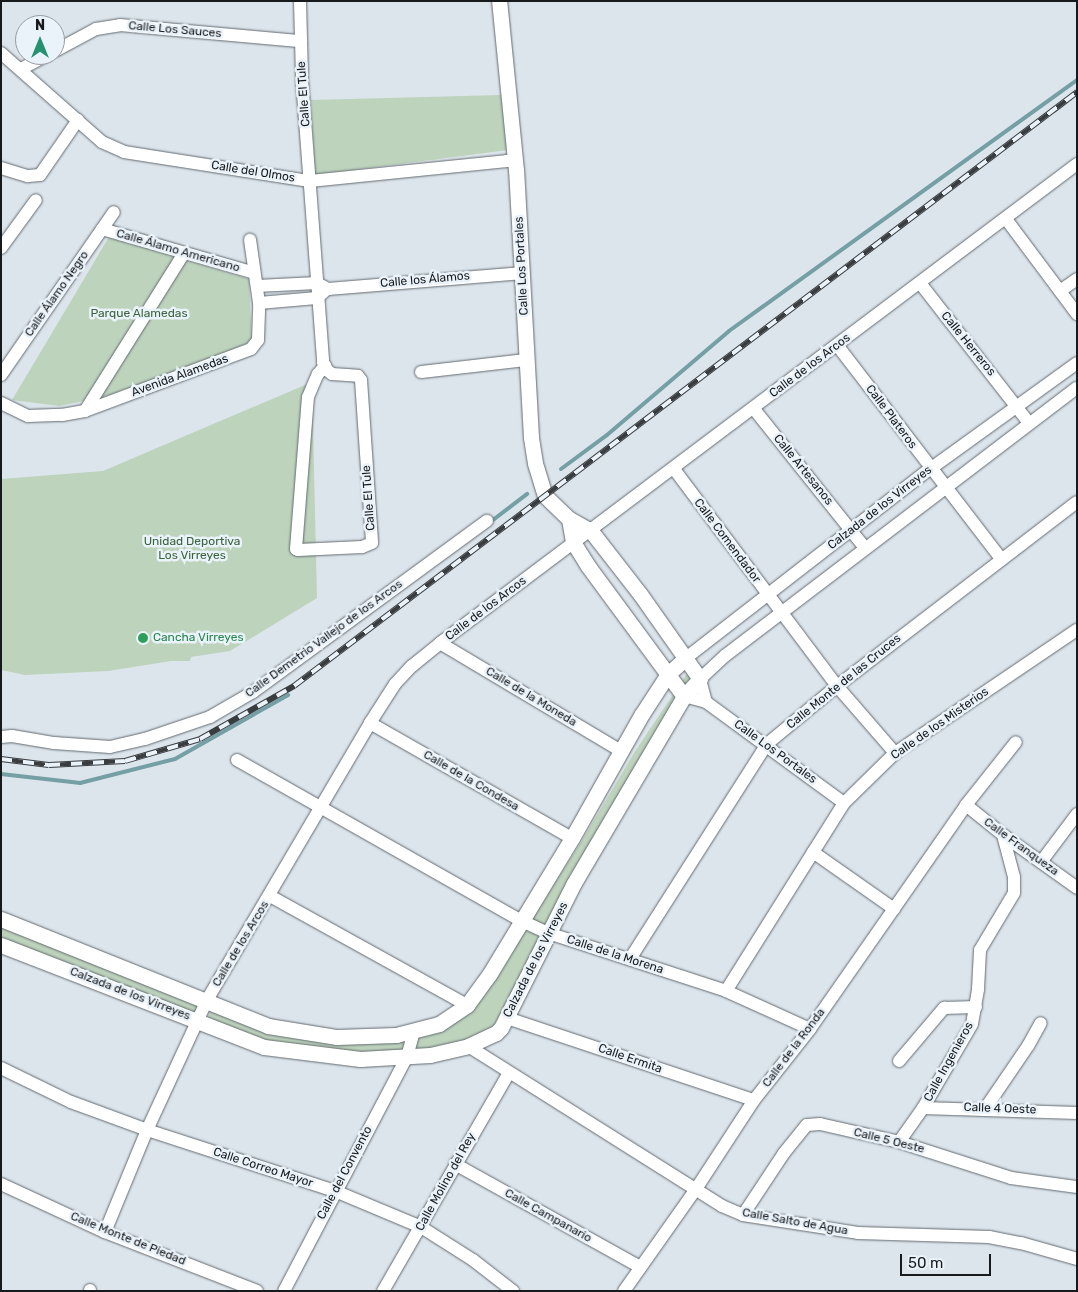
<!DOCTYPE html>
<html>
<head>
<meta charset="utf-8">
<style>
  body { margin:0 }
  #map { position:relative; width:1078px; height:1292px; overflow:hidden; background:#dde5ec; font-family:Rubik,sans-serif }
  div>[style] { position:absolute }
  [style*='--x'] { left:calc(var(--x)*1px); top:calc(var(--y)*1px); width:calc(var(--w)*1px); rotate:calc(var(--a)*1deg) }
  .green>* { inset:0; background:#bdd3bc }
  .stream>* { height:4px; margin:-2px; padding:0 2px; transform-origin:2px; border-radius:2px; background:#749fa5 }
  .roads { filter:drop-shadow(0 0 1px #626a70) drop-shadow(0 0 1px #626a70) }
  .minor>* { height:12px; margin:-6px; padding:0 6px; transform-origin:6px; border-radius:6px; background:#fff }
  .tertiary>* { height:15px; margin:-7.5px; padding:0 7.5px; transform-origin:7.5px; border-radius:7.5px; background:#fff }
  .rail>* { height:5.5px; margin-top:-2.75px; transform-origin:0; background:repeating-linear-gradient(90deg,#eaf2fa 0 11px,#393d40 0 22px); box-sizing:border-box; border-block:1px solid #393d40 }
  .dots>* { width:14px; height:14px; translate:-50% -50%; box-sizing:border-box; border:2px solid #eaf2fa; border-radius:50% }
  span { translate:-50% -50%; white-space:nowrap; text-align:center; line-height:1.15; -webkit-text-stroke:5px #eaf2fa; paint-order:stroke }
  .street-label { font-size:12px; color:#171a1c }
  .park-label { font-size:12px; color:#3b633c }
  .leisure-label { font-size:12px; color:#27864d }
  .left { translate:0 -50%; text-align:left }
  .frame { position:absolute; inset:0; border:2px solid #171a1c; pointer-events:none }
  .north { position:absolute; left:15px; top:15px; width:50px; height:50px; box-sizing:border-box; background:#eaf2fa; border:1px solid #969ca1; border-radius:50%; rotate:0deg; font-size:14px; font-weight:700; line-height:20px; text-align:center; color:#171a1c }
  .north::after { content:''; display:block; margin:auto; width:18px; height:22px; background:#249170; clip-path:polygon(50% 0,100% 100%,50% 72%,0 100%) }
  .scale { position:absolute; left:900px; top:1254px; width:91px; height:22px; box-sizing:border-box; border:2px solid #171a1c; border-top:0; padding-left:6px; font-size:15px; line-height:18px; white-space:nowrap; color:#171a1c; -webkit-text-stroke:4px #eaf2fa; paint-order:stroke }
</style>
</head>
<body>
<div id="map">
  <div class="green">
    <i style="clip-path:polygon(501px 95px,508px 150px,315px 175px,311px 100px)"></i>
    <i style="clip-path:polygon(109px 237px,249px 279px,252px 343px,104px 397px,59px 406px,12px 400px)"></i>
    <i style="clip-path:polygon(312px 382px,317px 598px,230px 651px,191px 657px,190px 661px,171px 661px,108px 671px,25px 675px,1px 670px,1px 479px,103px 471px)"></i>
    <i style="clip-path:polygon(688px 672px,699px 684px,553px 928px,514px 1013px,448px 1054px,268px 1051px,206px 1025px,213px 1004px,338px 1039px,447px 1025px,477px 1005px,581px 842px,634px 753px)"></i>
    <i style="clip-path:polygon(1px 921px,208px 1003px,201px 1023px,1px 949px)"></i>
  </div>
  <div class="stream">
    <i style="--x:561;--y:469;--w:57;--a:-36.5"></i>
    <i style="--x:607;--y:435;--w:160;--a:-40.4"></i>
    <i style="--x:729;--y:331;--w:429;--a:-35.8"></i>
    <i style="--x:489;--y:523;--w:48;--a:-37.3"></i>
    <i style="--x:1;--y:774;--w:80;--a:6.5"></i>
    <i style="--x:80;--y:783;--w:98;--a:-14.2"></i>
    <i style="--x:175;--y:759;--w:130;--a:-29.5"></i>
  </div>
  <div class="roads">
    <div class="minor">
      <i style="--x:300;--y:1;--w:79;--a:88.5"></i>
      <i style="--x:302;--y:80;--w:283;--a:85.7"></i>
      <i style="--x:323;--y:362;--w:9;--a:63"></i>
      <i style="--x:327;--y:370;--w:6;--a:39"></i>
      <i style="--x:332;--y:374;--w:26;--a:4"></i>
      <i style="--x:358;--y:376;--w:5;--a:53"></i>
      <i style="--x:361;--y:380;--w:163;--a:86.1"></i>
      <i style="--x:372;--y:543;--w:11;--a:158"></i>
      <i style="--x:362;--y:547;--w:64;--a:177.3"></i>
      <i style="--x:298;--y:550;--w:2;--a:-153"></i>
      <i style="--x:296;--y:549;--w:152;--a:-85.5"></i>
      <i style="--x:308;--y:397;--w:25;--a:-67"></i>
      <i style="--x:318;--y:374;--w:11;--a:-49"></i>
      <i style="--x:55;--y:51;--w:47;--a:-28.2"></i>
      <i style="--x:96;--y:29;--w:24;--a:-9"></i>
      <i style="--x:120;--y:25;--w:182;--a:5.1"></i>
      <i style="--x:1;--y:53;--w:135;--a:41.4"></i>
      <i style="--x:102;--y:142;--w:24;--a:24"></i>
      <i style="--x:124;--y:152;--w:188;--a:8.9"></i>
      <i style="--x:310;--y:181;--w:206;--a:-5.8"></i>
      <i style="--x:21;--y:69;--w:30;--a:-28"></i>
      <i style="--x:1;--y:168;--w:28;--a:17"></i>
      <i style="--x:28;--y:176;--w:12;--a:-5"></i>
      <i style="--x:40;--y:175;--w:67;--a:-55.4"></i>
      <i style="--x:1006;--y:219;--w:119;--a:53.2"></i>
      <i style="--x:102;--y:229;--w:158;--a:16.1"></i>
      <i style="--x:1;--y:248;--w:59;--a:-53.9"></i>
      <i style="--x:920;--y:283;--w:177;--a:52.1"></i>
      <i style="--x:257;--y:286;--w:60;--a:-2.9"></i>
      <i style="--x:317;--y:283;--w:13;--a:29"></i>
      <i style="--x:328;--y:289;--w:196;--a:-4.7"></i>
      <i style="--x:1060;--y:291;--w:21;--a:-35"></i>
      <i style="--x:259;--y:303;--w:58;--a:-4.9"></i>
      <i style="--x:317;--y:298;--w:9;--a:-41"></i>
      <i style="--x:837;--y:345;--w:270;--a:52.5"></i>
      <i style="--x:421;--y:372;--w:106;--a:-6.5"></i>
      <i style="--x:1;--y:375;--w:198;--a:-55.3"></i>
      <i style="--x:1;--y:403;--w:30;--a:26"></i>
      <i style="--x:28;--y:416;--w:34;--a:-2"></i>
      <i style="--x:62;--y:415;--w:23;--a:-10"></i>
      <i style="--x:85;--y:411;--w:177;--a:-20.5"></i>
      <i style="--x:251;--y:349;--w:11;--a:-52"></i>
      <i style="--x:258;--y:340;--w:37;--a:-88"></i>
      <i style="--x:259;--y:303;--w:64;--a:-98.1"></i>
      <i style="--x:754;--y:409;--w:178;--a:51.4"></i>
      <i style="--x:85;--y:411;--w:186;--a:-57.9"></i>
      <i style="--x:674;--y:469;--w:271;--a:53.1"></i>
      <i style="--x:837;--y:686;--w:89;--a:49.1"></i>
      <i style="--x:440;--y:643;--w:211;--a:30.8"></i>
      <i style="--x:686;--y:658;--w:309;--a:-37.8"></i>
      <i style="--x:930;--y:469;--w:181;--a:-35.8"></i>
      <i style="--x:684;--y:696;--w:23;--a:15"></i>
      <i style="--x:706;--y:702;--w:171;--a:36.2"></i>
      <i style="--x:706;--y:702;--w:24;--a:-105"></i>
      <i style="--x:700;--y:679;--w:35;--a:-43"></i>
      <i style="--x:726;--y:655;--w:441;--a:-37.3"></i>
      <i style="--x:370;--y:723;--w:232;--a:29.7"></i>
      <i style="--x:1;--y:737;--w:11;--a:-5"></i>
      <i style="--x:12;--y:736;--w:43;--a:9.5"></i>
      <i style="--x:54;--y:743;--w:56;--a:4.1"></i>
      <i style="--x:110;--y:747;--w:36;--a:-13"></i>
      <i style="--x:145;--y:739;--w:69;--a:-18.7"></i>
      <i style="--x:210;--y:717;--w:50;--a:-30.2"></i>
      <i style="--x:253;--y:692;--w:290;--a:-36.2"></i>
      <i style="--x:237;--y:760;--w:327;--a:29.5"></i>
      <i style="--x:522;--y:921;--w:29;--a:25"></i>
      <i style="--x:548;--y:933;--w:187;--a:18"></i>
      <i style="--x:726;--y:991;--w:92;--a:24.3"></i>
      <i style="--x:966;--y:805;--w:48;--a:39"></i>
      <i style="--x:1003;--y:835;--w:91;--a:35.6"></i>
      <i style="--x:813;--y:852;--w:99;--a:35.1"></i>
      <i style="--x:1041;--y:862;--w:60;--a:-53.1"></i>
      <i style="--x:270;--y:896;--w:225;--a:29"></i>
      <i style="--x:630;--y:959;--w:255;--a:-57.5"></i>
      <i style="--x:767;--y:744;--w:91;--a:-39.6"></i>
      <i style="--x:837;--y:686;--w:302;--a:-37.5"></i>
      <i style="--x:726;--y:991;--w:222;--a:-57.9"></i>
      <i style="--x:844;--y:803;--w:71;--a:-44.4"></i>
      <i style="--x:895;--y:753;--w:220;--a:-34.1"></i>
      <i style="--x:507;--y:1018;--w:260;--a:18.4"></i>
      <i style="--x:468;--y:1046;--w:300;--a:32.2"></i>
      <i style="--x:722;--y:1206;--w:23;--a:23"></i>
      <i style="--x:743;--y:1215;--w:116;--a:8.9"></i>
      <i style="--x:858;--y:1233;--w:131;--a:1.7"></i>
      <i style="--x:989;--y:1237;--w:33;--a:11"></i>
      <i style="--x:1021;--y:1243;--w:58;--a:15.9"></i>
      <i style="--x:899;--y:1061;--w:70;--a:-49.7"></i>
      <i style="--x:944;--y:1008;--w:32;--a:-2"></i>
      <i style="--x:1;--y:1068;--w:78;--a:25.9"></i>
      <i style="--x:71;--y:1102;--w:81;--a:20.2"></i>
      <i style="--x:147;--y:1130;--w:198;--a:18"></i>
      <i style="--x:335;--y:1191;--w:93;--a:22.7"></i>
      <i style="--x:421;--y:1227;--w:62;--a:32.4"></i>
      <i style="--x:473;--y:1260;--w:51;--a:37.8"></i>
      <i style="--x:923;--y:1108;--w:154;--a:1.9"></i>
      <i style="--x:985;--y:1109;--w:76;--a:-55.7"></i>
      <i style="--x:1028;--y:1046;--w:26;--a:-61"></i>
      <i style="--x:899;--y:1142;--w:42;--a:-54.8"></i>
      <i style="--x:923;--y:1108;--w:97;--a:-59.7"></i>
      <i style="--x:972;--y:1024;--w:36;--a:-80"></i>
      <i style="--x:978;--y:989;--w:39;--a:-87"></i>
      <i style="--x:980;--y:950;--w:66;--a:-59.2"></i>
      <i style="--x:1014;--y:893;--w:16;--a:-90"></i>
      <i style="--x:1014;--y:877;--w:43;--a:-104.7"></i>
      <i style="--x:455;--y:1164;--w:212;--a:29.1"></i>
      <i style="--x:1;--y:1184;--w:115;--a:24.8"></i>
      <i style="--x:105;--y:1232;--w:163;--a:21.2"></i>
      <i style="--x:743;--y:1215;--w:74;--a:-56.5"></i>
      <i style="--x:784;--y:1153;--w:36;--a:-51"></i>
      <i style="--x:807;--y:1125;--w:13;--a:-4"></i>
      <i style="--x:820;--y:1124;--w:81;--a:12.8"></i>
      <i style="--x:899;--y:1142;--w:118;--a:17.8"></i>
      <i style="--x:1011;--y:1178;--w:67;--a:7.8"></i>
      <i style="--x:105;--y:1232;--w:110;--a:-67.6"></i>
      <i style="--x:147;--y:1130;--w:143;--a:-65.2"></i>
      <i style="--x:207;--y:1000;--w:321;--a:-59.5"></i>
      <i style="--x:370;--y:723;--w:46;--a:-57.3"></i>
      <i style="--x:395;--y:684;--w:25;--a:-47"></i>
      <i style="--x:412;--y:666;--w:36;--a:-39"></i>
      <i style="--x:440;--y:643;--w:797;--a:-36.94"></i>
      <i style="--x:90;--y:1291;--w:1;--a:-90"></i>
      <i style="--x:284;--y:1291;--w:264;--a:-62.3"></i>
      <i style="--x:407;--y:1057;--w:27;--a:-75"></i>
      <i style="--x:383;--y:1291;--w:252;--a:-60"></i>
      <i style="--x:624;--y:1291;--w:125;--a:-54.8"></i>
      <i style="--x:696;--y:1189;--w:106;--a:-56.9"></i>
      <i style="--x:754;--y:1100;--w:90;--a:-51.7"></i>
      <i style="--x:810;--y:1029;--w:273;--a:-55.1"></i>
      <i style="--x:966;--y:805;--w:80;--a:-51.6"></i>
    </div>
    <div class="tertiary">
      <i style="--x:569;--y:519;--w:23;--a:80"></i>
      <i style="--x:573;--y:542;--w:28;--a:58"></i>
      <i style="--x:588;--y:566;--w:162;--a:53.6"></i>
      <i style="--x:1;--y:919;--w:288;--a:21.8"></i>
      <i style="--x:268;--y:1026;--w:70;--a:9.1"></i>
      <i style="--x:337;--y:1037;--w:59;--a:-1.9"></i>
      <i style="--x:396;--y:1035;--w:44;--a:-14.3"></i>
      <i style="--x:439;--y:1024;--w:34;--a:-34"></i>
      <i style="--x:467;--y:1005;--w:37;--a:-54"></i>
      <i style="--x:489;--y:975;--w:160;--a:-58.8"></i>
      <i style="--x:572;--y:838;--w:142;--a:-60.6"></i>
      <i style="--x:642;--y:714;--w:48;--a:-57"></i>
      <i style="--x:668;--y:674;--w:24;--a:-42"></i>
      <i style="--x:1;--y:945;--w:282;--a:21.2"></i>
      <i style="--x:264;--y:1047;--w:97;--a:7.1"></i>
      <i style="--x:360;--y:1059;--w:70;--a:-3.3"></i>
      <i style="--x:430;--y:1055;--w:39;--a:-13"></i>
      <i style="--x:468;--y:1046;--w:31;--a:-25"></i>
      <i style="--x:496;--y:1033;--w:7;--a:-45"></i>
      <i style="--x:501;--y:1028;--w:162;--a:-63.3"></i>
      <i style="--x:574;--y:883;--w:217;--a:-59.5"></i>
      <i style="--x:684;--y:696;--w:23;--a:-47"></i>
      <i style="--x:700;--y:679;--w:104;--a:-125.2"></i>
      <i style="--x:640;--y:594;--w:80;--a:-127.9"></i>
      <i style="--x:591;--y:531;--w:25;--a:-151"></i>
      <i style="--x:569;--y:519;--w:33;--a:-136"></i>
      <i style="--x:545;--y:496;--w:34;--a:-107"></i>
      <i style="--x:535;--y:463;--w:26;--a:-99"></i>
      <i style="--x:531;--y:437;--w:267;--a:-93.2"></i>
      <i style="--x:516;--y:170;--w:170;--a:-95.7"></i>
    </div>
  </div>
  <div class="rail">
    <i style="--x:1;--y:759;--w:48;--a:7.1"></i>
    <i style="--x:49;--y:765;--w:76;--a:-3"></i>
    <i style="--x:125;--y:761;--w:78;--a:-16.3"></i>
    <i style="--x:200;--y:739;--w:108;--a:-29.4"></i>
    <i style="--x:294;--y:686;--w:983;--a:-37.18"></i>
  </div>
  <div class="dots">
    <i style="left:143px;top:638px;background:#2e9e5b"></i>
  </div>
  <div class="street-label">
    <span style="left:175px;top:30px;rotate:5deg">Calle Los Sauces</span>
    <span style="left:304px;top:94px;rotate:-94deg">Calle El Tule</span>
    <span style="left:253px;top:172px;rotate:9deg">Calle del Olmos</span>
    <span style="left:178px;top:251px;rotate:16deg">Calle Álamo Americano</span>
    <span style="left:522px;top:266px;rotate:-93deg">Calle Los Portales</span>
    <span style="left:425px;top:280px;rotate:-5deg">Calle los Álamos</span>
    <span style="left:57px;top:294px;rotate:-55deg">Calle Álamo Negro</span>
    <span style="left:968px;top:344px;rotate:51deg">Calle Herreros</span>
    <span style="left:810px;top:366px;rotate:-37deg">Calle de los Arcos</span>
    <span style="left:180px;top:376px;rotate:-20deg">Avenida Alamedas</span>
    <span style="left:891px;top:417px;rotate:53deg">Calle Plateros</span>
    <span style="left:803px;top:470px;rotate:51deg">Calle Artesanos</span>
    <span style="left:369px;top:498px;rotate:-94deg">Calle El Tule</span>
    <span style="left:880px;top:508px;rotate:-38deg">Calzada de los Virreyes</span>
    <span style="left:727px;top:541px;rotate:53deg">Calle Comendador</span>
    <span style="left:486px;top:609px;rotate:-37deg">Calle de los Arcos</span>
    <span style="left:324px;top:639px;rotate:-36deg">Calle Demetrio Vallejo de los Arcos</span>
    <span style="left:844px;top:682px;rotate:-39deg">Calle Monte de las Cruces</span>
    <span style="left:531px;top:697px;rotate:31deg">Calle de la Moneda</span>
    <span style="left:940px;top:724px;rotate:-35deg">Calle de los Misterios</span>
    <span style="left:775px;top:752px;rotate:36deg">Calle Los Portales</span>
    <span style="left:471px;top:781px;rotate:30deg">Calle de la Condesa</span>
    <span style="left:1021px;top:847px;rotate:36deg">Calle Franqueza</span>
    <span style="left:241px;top:944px;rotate:-59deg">Calle de los Arcos</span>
    <span style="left:615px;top:955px;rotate:18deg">Calle de la Morena</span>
    <span style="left:536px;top:960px;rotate:-63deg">Calzada de los Virreyes</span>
    <span style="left:130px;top:994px;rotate:21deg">Calzada de los Virreyes</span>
    <span style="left:794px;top:1048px;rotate:-53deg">Calle de la Ronda</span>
    <span style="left:630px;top:1059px;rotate:19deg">Calle Ermita</span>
    <span style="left:949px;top:1062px;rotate:-61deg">Calle Ingenieros</span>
    <span style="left:1000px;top:1109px;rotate:2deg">Calle 4 Oeste</span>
    <span style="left:889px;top:1141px;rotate:14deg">Calle 5 Oeste</span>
    <span style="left:263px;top:1168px;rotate:18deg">Calle Correo Mayor</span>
    <span style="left:345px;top:1173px;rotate:-62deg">Calle del Convento</span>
    <span style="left:446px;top:1182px;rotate:-61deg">Calle Molino del Rey</span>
    <span style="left:548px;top:1216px;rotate:29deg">Calle Campanario</span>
    <span style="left:795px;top:1222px;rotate:10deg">Calle Salto de Agua</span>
    <span style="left:128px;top:1239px;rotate:22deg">Calle Monte de Piedad</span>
  </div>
  <div class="park-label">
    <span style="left:139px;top:314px">Parque Alamedas</span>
    <span style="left:192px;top:549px">Unidad Deportiva<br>Los Virreyes</span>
  </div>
  <div class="leisure-label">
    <span class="left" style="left:153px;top:638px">Cancha Virreyes</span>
  </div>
  <div class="frame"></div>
  <div class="north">N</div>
  <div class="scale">50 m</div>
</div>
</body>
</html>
